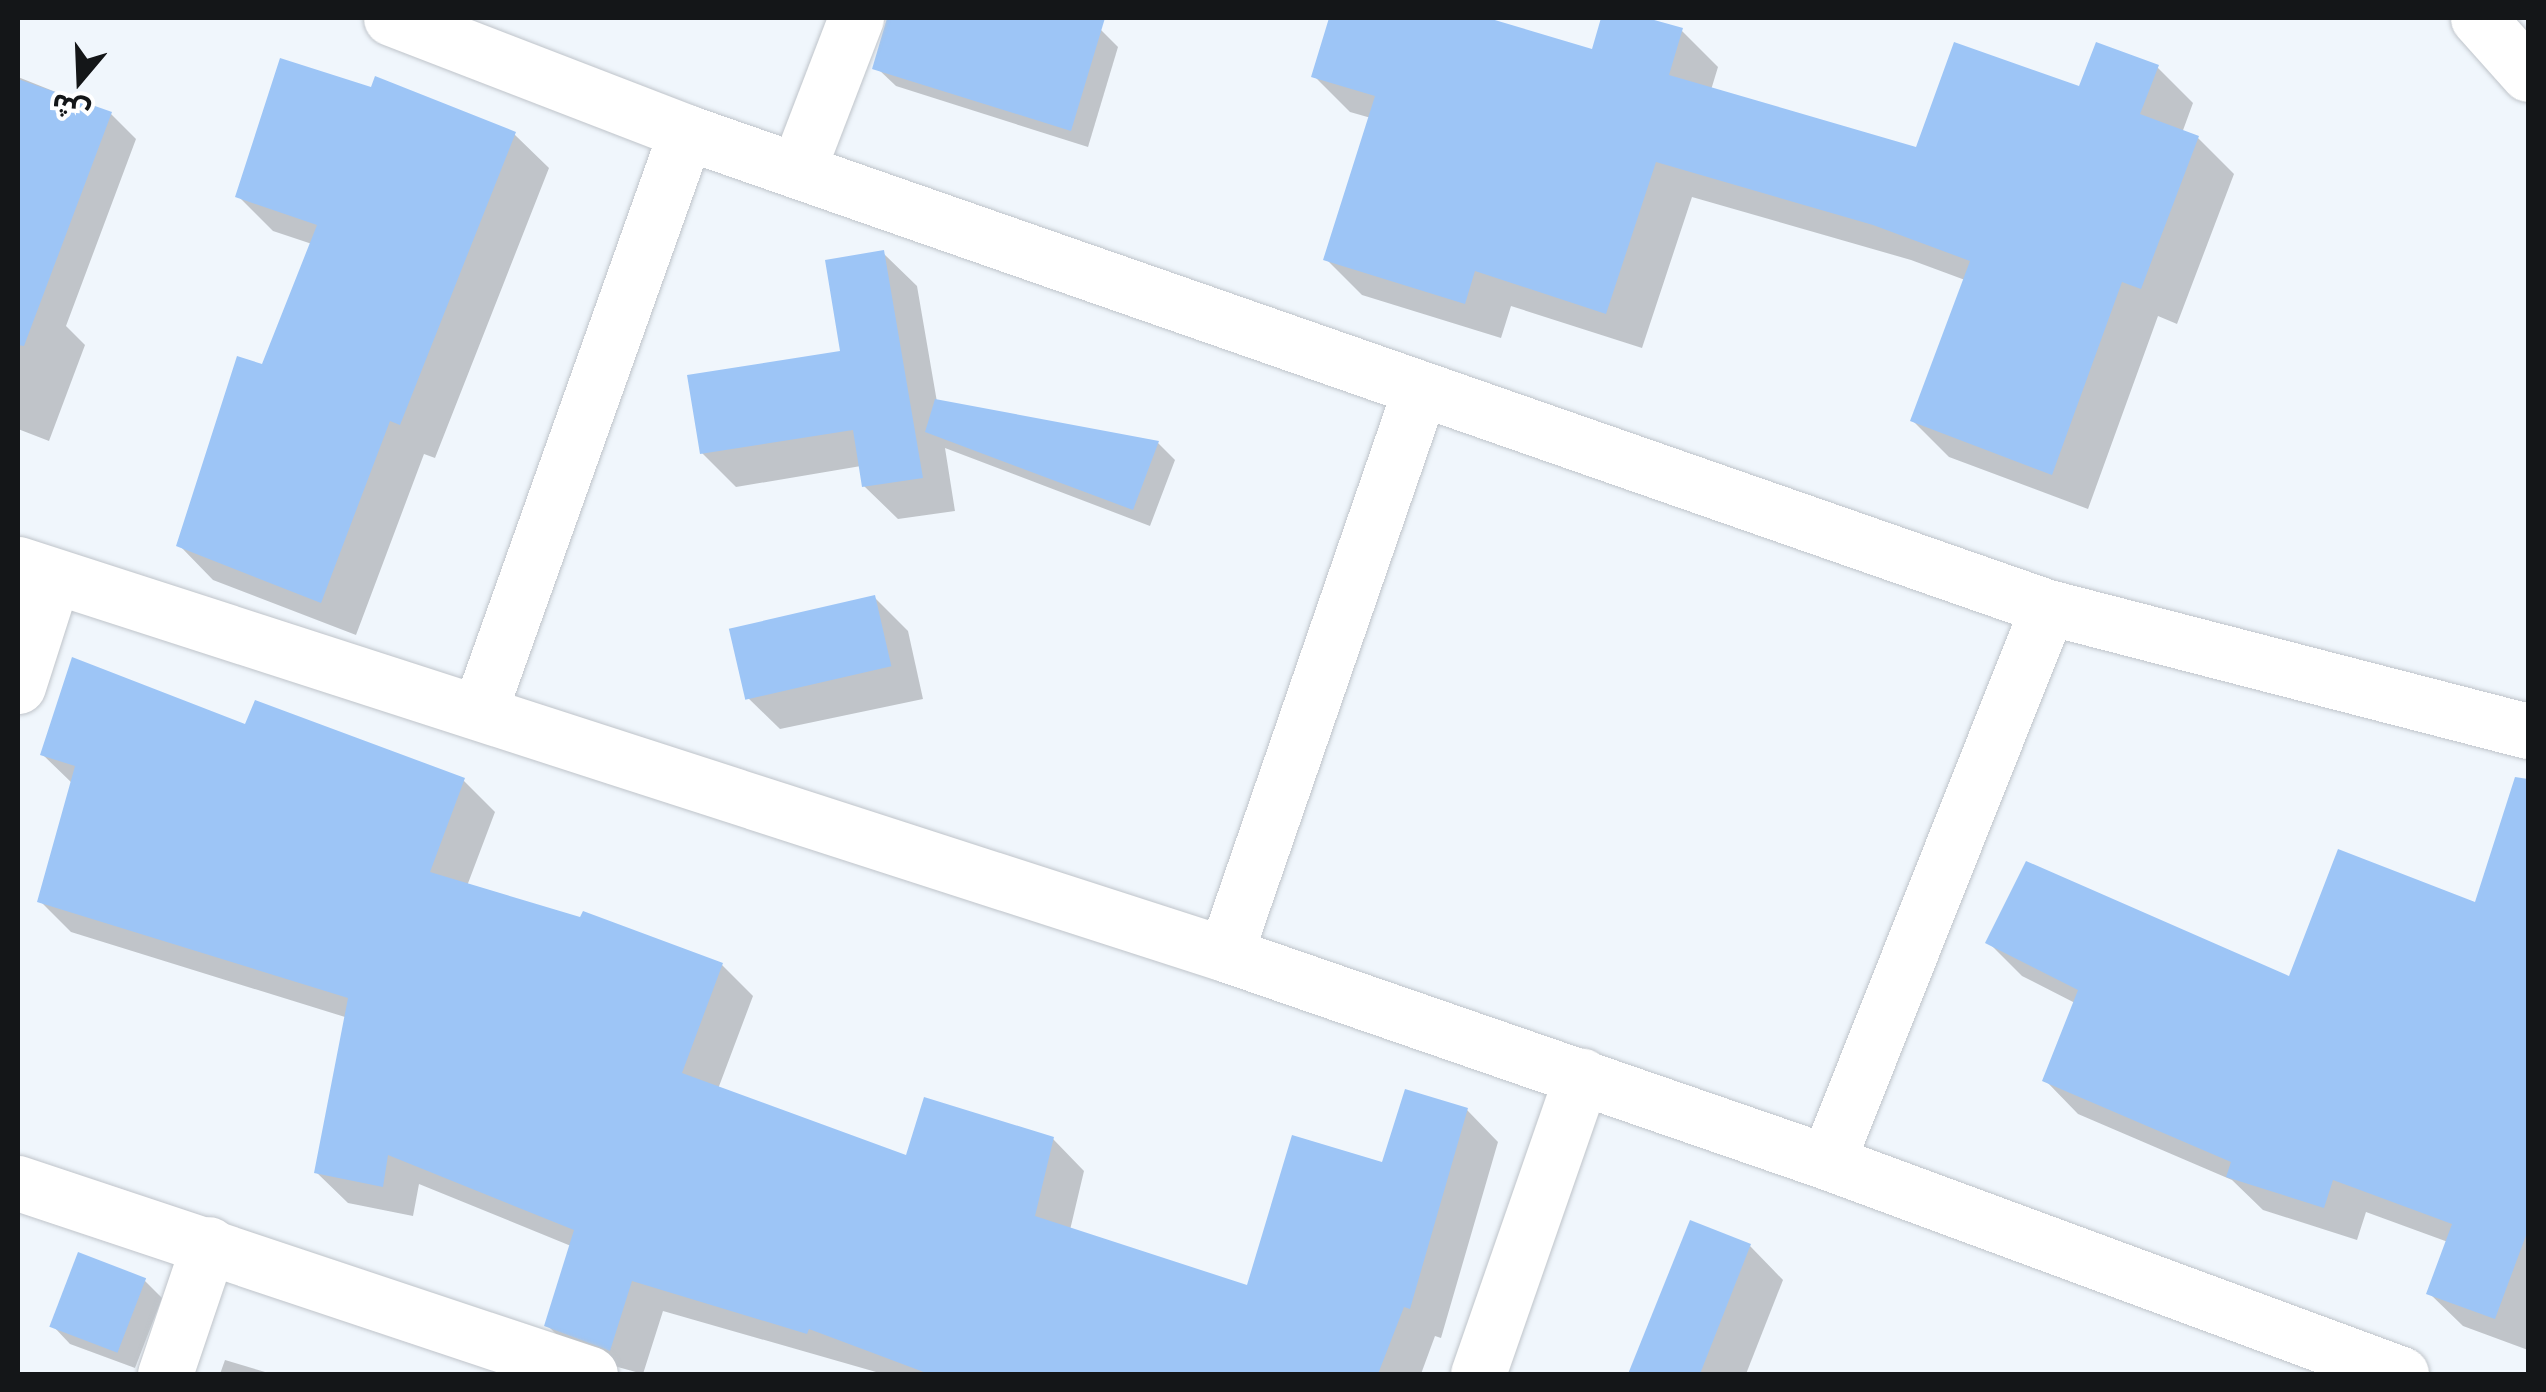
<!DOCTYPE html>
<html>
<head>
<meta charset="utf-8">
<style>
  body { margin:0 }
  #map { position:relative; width:2546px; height:1392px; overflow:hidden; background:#f0f6fc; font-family:"Archivo Narrow","Noto Sans Arabic",sans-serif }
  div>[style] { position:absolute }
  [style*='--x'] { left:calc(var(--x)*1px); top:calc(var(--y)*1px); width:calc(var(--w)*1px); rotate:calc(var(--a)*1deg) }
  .shadow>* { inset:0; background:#0003 }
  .building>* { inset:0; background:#9dc5f6; transform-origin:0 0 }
  .roads { filter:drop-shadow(0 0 2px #bfc4ca) drop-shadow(0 0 2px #bfc4ca) }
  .street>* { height:55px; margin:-27.5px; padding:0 27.5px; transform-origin:27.5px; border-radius:27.5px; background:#fff }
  span { translate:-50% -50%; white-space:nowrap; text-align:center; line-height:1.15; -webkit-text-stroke:8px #fff; paint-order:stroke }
  .frame { position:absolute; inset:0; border:20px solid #141618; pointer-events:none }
  .north { position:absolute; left:30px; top:30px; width:100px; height:100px; -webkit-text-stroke:8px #fff; paint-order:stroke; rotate:199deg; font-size:28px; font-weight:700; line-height:40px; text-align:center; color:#141618 }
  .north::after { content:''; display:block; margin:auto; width:35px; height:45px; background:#141618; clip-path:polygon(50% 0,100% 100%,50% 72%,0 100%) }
</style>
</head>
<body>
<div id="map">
  <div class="shadow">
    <i style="clip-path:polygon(897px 18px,1062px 18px,1101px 30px,1118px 47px,1088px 147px,896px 86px,878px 69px)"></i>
    <i style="clip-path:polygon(1332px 18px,1479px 18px,1594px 53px,1604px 18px,1639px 18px,1682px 31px,1718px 67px,1711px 90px,1917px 150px,2157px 67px,2193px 103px,2182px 133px,2198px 138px,2234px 174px,2177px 324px,2158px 316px,2088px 509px,1949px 457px,1913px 421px,1965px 280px,1911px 260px,1692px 197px,1642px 348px,1511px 306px,1501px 338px,1362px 295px,1326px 259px,1371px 118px,1350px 112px,1314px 76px)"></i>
    <i style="clip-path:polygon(18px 77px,111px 114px,136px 139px,66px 326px,85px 345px,49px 441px,18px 429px)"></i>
    <i style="clip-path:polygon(514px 134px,549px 168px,435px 458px,424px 454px,356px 635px,213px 580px,179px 545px,264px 367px,312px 244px,273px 231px,238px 196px)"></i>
    <i style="clip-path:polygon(883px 253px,917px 286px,937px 402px,1158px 443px,1175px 460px,1150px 526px,945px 448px,955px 511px,898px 519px,864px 486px,861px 466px,736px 487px,702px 453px,843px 353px)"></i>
    <i style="clip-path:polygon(874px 597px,908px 631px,923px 699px,780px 729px,746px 696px)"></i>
    <i style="clip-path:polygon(247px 727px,464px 781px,495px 812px,467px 886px,722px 965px,753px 996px,718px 1089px,908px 1158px,1053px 1139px,1084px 1171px,1070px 1230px,1249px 1289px,1384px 1165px,1467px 1110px,1498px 1142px,1441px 1338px,1435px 1336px,1421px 1374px,883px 1374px,663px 1311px,643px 1374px,578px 1356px,547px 1325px,571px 1246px,419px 1184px,413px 1216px,348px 1203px,316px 1172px,345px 1017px,71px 932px,40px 901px,73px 784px,43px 755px)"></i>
    <i style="clip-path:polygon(2512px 795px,2528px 800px,2528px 1350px,2463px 1326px,2429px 1293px,2448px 1242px,2366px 1212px,2357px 1240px,2263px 1210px,2232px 1180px,2078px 1114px,2045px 1080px,2075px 1003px,2022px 976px,1988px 942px,2291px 980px,2476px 905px)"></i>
    <i style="clip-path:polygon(1750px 1246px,1783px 1280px,1746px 1374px,1643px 1374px,1634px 1366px)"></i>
    <i style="clip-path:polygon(144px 1280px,162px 1298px,135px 1368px,70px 1344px,53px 1326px)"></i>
    <i style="clip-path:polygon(225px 1360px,272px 1374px,220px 1374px)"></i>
  </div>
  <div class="building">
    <i style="clip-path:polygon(887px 18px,1105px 18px,1071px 131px,872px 69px)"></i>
    <i style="clip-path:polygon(1329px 18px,1488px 18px,1592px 49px,1601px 18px,1647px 18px,1683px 28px,1669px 75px,1916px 147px,1954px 42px,2079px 86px,2096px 42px,2159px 65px,2140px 114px,2199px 136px,2141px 289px,2122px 282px,2052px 475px,1910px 421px,1970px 261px,1873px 225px,1656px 162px,1606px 314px,1475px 271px,1465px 304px,1323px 260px,1375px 96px,1311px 77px)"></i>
    <i style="clip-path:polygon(280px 58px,371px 87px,375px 76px,516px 132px,400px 425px,390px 421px,321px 603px,176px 546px,237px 356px,262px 364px,317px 225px,235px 197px)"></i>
    <i style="clip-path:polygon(18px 79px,112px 112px,24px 346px,18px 345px)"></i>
    <i style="clip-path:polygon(884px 250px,923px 478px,862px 487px,853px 430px,700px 454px,687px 375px,840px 351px,825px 260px)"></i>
    <i style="clip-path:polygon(935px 399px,1159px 441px,1133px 510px,925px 432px)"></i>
    <i style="left:875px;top:595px;width:73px;height:150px;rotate:77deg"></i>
    <i style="clip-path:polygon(72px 657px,245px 724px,255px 700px,465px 778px,430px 872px,580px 917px,583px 911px,723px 963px,682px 1073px,906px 1155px,924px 1097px,1054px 1137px,1035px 1216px,1247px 1285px,1292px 1135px,1382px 1162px,1405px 1089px,1468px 1108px,1410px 1309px,1404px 1307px,1378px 1374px,929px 1374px,809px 1329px,807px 1334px,632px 1281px,610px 1351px,544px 1326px,574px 1230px,388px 1155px,383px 1187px,314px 1173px,348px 998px,37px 902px,75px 766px,40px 755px)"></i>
    <i style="clip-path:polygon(2515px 777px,2528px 779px,2528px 1230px,2495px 1319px,2426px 1294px,2452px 1224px,2333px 1180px,2324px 1208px,2226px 1177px,2231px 1162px,2042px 1081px,2078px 990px,1985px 943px,2026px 861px,2289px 976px,2338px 849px,2475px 902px)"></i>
    <i style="clip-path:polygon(1690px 1220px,1751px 1244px,1700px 1374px,1628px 1374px)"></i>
    <i style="left:78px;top:1252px;width:73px;height:80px;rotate:21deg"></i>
  </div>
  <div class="roads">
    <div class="street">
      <i style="--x:391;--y:18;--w:316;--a:21.1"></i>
      <i style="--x:686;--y:132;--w:1442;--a:19.23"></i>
      <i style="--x:2048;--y:607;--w:496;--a:14.5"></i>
      <i style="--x:2478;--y:18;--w:75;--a:48.2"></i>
      <i style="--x:798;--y:169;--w:162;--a:-69"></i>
      <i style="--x:18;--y:564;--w:1268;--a:17.91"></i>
      <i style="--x:1225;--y:954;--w:637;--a:19.06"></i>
      <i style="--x:1827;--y:1162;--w:612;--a:20.27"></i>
      <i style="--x:18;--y:686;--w:114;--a:-72.2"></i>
      <i style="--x:479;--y:712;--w:616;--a:-70.36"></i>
      <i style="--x:1225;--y:954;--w:597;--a:-70.93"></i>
      <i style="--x:1827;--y:1162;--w:597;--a:-68.29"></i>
      <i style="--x:18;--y:1183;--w:603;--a:18.46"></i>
      <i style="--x:165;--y:1374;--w:137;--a:-71.3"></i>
      <i style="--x:1478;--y:1374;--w:316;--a:-70.8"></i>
    </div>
  </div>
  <div class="frame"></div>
  <div class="north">ش</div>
</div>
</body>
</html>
